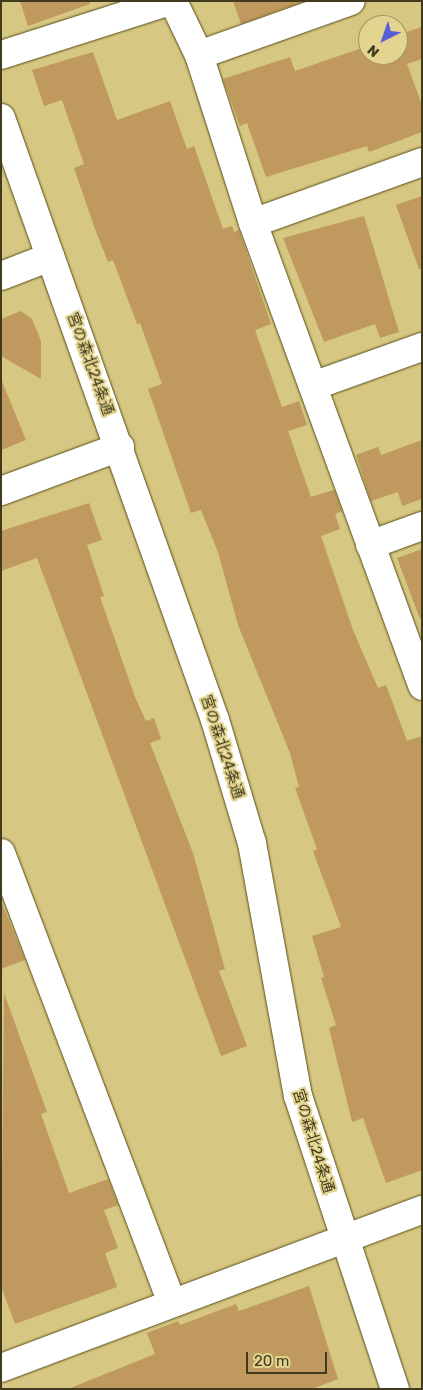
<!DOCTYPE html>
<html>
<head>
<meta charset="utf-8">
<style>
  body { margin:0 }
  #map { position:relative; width:423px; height:1390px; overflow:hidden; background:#d6c782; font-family:Rubik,"Noto Sans JP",sans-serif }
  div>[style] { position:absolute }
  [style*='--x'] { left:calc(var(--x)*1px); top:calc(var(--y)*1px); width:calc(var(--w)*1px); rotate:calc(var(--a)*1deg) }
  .building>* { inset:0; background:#bf995d }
  .roads { filter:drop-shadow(0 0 1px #574c17) drop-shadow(0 0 1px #574c17) }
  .minor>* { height:28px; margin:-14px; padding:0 14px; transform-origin:14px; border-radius:14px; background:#fff }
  span { translate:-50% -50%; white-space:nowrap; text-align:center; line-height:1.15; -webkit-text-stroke:4px #e3d48f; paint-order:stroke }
  .street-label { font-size:15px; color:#413a1e }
  .frame { position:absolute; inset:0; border:2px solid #413a1e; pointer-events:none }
  .north { position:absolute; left:358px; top:15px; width:50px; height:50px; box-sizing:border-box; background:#e3d48f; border:1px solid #a29662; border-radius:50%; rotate:221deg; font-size:14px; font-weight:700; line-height:20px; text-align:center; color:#413a1e }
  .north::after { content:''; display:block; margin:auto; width:18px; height:22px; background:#5a5ed6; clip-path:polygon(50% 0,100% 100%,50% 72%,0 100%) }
  .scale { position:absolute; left:246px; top:1352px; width:81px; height:22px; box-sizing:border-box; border:2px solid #413a1e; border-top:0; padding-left:6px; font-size:15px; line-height:18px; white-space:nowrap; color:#413a1e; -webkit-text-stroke:4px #e3d48f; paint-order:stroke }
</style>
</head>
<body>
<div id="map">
  <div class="building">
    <i style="clip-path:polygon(20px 1px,89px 1px,90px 4px,28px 26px)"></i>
    <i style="clip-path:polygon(233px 1px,302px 1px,302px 2px,241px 24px)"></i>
    <i style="clip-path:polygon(422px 27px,422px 59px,407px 64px,422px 105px,422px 132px,369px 152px,367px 146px,266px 177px,247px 123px,240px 126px,223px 79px,290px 57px,295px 71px,368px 46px,368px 55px,398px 55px,398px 35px)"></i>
    <i style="clip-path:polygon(93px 52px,117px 120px,170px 101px,187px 149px,194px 146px,223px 229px,232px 226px,234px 232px,239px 230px,271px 324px,255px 330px,282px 407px,299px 401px,307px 425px,288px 431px,311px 497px,334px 490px,342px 511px,335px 514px,340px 529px,321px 536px,353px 630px,378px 688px,386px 685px,407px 741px,422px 736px,422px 1170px,386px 1183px,363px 1118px,352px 1122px,329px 1028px,336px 1025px,321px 978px,324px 977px,312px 936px,341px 927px,313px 851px,317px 849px,295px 788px,299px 787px,290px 753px,238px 625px,218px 552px,201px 510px,191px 513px,148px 389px,162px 384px,140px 323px,137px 324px,113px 260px,108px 262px,95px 229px,74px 168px,84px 164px,62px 100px,44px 106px,32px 70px)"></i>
    <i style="clip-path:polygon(422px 196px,422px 269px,419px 269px,396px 205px)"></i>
    <i style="clip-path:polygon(364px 216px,399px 332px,380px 338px,375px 324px,324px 342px,283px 238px)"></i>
    <i style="clip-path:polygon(21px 311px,32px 319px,41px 341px,41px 379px,1px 356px,1px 319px)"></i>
    <i style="clip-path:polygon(1px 379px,26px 440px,1px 450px)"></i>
    <i style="clip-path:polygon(422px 440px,422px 499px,402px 506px,398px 492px,371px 501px,356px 455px,378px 447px,381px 455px)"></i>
    <i style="clip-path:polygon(89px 503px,102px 540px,87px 545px,104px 596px,100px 597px,135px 697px,146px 721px,154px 718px,161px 739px,150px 743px,193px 853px,225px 969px,219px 971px,247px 1046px,221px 1056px,37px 558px,1px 571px,1px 531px)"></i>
    <i style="clip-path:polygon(422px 549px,422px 618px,420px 619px,397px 558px)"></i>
    <i style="clip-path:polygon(1px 901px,25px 960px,1px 969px)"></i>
    <i style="clip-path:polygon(4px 993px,47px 1112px,41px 1114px,69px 1193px,108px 1179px,118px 1205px,104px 1210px,118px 1248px,105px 1253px,117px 1287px,15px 1324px,1px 1286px)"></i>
    <i style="clip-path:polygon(309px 1286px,338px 1379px,312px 1389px,68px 1389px,155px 1354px,147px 1333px,178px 1321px,180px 1325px,236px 1304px,239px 1311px)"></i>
  </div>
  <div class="roads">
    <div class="minor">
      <i style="--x:173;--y:1;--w:60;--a:64.3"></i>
      <i style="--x:199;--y:55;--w:176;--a:72.2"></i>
      <i style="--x:253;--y:223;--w:493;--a:69.9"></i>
      <i style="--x:1;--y:55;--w:177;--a:-17.7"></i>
      <i style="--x:199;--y:55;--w:161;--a:-19.6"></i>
      <i style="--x:1;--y:118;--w:639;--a:70.43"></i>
      <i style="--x:215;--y:720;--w:128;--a:73.3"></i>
      <i style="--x:252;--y:843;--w:257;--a:79.7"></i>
      <i style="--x:298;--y:1096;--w:309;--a:71.7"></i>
      <i style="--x:253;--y:223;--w:180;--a:-19.8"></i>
      <i style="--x:1;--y:276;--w:53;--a:-21.2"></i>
      <i style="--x:313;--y:386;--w:116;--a:-19.7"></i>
      <i style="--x:1;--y:491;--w:127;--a:-20.3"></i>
      <i style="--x:370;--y:545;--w:55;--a:-20.1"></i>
      <i style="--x:1;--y:853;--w:481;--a:69.2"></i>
      <i style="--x:1;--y:1368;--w:450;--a:-20.6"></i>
    </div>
  </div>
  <div class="street-label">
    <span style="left:90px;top:364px;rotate:70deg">宮の森北24条通</span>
    <span style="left:222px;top:747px;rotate:72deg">宮の森北24条通</span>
    <span style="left:313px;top:1141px;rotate:73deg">宮の森北24条通</span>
  </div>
  <div class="frame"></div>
  <div class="north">N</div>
  <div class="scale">20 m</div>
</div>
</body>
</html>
